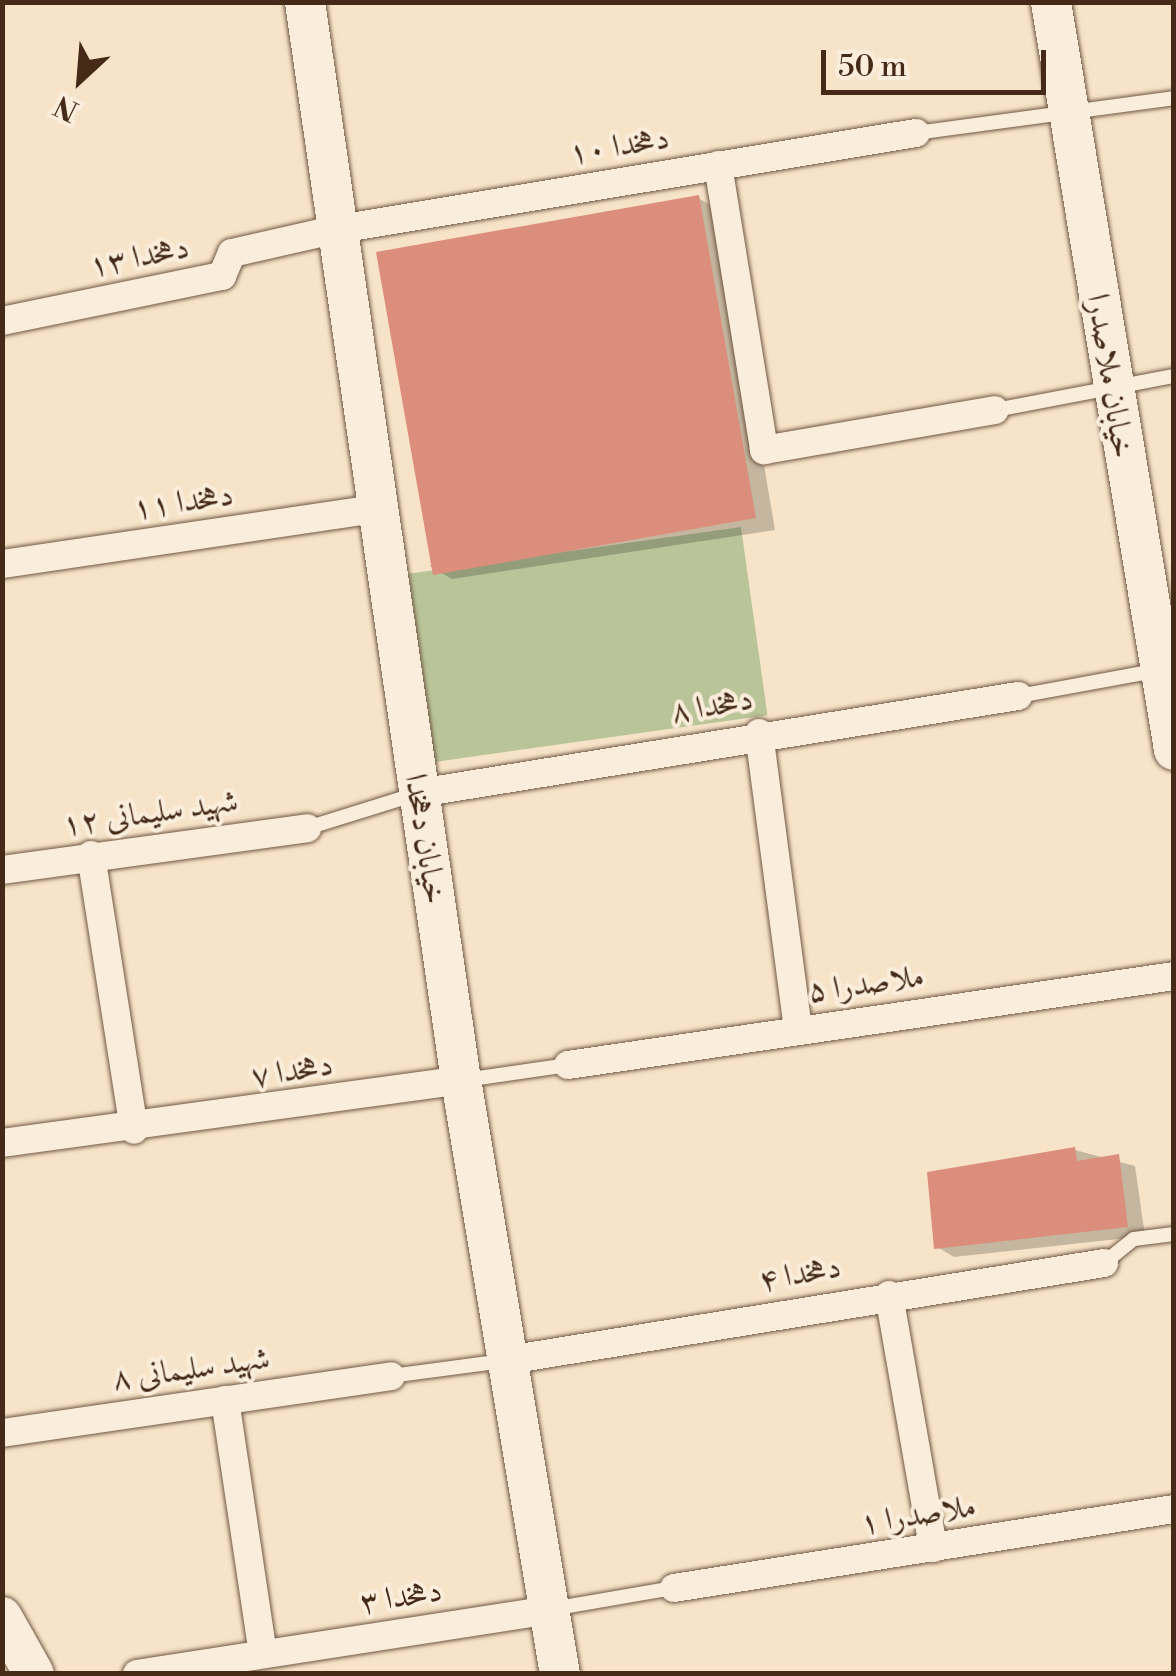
<!DOCTYPE html>
<html>
<head>
<meta charset="utf-8">
<style>
  body { margin:0 }
  #map { position:relative; width:1176px; height:1676px; overflow:hidden; background:#f7e4c8; font-family:"Libre Bodoni",Amiri,serif }
  div>[style] { position:absolute }
  [style*='--x'] { left:calc(var(--x)*1px); top:calc(var(--y)*1px); width:calc(var(--w)*1px); rotate:calc(var(--a)*1deg) }
  .green>* { inset:0; background:#b9c599; transform-origin:0 0 }
  .shadow>* { inset:0; background:#0003 }
  .building>* { inset:0; background:#db8e7b; transform-origin:0 0 }
  .roads { filter:drop-shadow(0 0 2px #715843) drop-shadow(0 0 2px #715843) }
  .lane>* { height:14px; margin:-7px; padding:0 7px; transform-origin:7px; border-radius:7px; background:#faeddb }
  .street>* { height:28px; margin:-14px; padding:0 14px; transform-origin:14px; border-radius:14px; background:#faeddb }
  .secondary>* { height:40px; margin:-20px; padding:0 20px; transform-origin:20px; border-radius:20px; background:#faeddb }
  span { translate:-50% -50%; white-space:nowrap; text-align:center; line-height:1.15; -webkit-text-stroke:8px #faeddb; paint-order:stroke }
  .street-label { font-size:32px; color:#442a17 }
  .frame { position:absolute; inset:0; border:5px solid #442a17; pointer-events:none }
  .north { position:absolute; left:30px; top:30px; width:100px; height:100px; -webkit-text-stroke:8px #faeddb; paint-order:stroke; rotate:206deg; font-size:28px; font-weight:700; line-height:40px; text-align:center; color:#442a17 }
  .north::after { content:''; display:block; margin:auto; width:35px; height:45px; background:#442a17; clip-path:polygon(50% 0,100% 100%,50% 72%,0 100%) }
  .scale { position:absolute; left:821px; top:50px; width:225px; height:45px; box-sizing:border-box; border:5px solid #442a17; border-top:0; padding-left:12px; font-size:30px; line-height:35px; white-space:nowrap; color:#442a17; -webkit-text-stroke:8px #faeddb; paint-order:stroke }
</style>
</head>
<body>
<div id="map">
  <div class="green">
    <i style="left:741px;top:527px;width:190px;height:336px;rotate:82deg"></i>
  </div>
  <div class="shadow">
    <i style="clip-path:polygon(698px 198px,721px 211px,775px 530px,452px 579px,430px 566px)"></i>
    <i style="clip-path:polygon(1075px 1150px,1135px 1166px,1145px 1236px,954px 1257px,937px 1247px)"></i>
  </div>
  <div class="building">
    <i style="left:699px;top:195px;width:328px;height:328px;rotate:80deg"></i>
    <i style="clip-path:polygon(1075px 1147px,1077px 1161px,1119px 1154px,1128px 1227px,934px 1249px,927px 1172px)"></i>
  </div>
  <div class="roads">
    <div class="lane">
      <i style="--x:916;--y:133;--w:260;--a:-7.7"></i>
      <i style="--x:995;--y:410;--w:182;--a:-10.8"></i>
      <i style="--x:1018;--y:696;--w:144;--a:-10.4"></i>
      <i style="--x:307;--y:828;--w:114;--a:-17.3"></i>
      <i style="--x:465;--y:1080;--w:104;--a:-8.3"></i>
      <i style="--x:1104;--y:1263;--w:38;--a:-39"></i>
      <i style="--x:1134;--y:1239;--w:40;--a:-7.1"></i>
      <i style="--x:391;--y:1376;--w:114;--a:-7.6"></i>
      <i style="--x:552;--y:1609;--w:124;--a:-9.8"></i>
    </div>
    <div class="street">
      <i style="--x:718;--y:165;--w:289;--a:80.8"></i>
      <i style="--x:764;--y:450;--w:234;--a:-9.8"></i>
      <i style="--x:2;--y:321;--w:225;--a:-11.6"></i>
      <i style="--x:222;--y:276;--w:25;--a:-67"></i>
      <i style="--x:232;--y:253;--w:104;--a:-12.8"></i>
      <i style="--x:333;--y:230;--w:591;--a:-9.45"></i>
      <i style="--x:2;--y:564;--w:376;--a:-8.4"></i>
      <i style="--x:759;--y:733;--w:298;--a:82.5"></i>
      <i style="--x:419;--y:793;--w:607;--a:-9.2"></i>
      <i style="--x:91;--y:855;--w:278;--a:81.1"></i>
      <i style="--x:2;--y:870;--w:308;--a:-7.8"></i>
      <i style="--x:568;--y:1065;--w:613;--a:-8.35"></i>
      <i style="--x:2;--y:1143;--w:463;--a:-7.8"></i>
      <i style="--x:889;--y:1295;--w:257;--a:80.1"></i>
      <i style="--x:508;--y:1360;--w:604;--a:-9.24"></i>
      <i style="--x:225;--y:1400;--w:256;--a:81.5"></i>
      <i style="--x:2;--y:1433;--w:393;--a:-8.3"></i>
      <i style="--x:674;--y:1588;--w:506;--a:-8.98"></i>
      <i style="--x:137;--y:1674;--w:418;--a:-8.8"></i>
    </div>
    <div class="secondary">
      <i style="--x:305;--y:2;--w:1089;--a:81.77"></i>
      <i style="--x:461;--y:1080;--w:602;--a:80.54"></i>
      <i style="--x:1051;--y:2;--w:758;--a:80.66"></i>
      <i style="--x:2;--y:1617;--w:65;--a:60.7"></i>
    </div>
  </div>
  <div class="street-label">
    <span style="left:619px;top:146px;rotate:-9deg">دهخدا ۱۰</span>
    <span style="left:139px;top:257px;rotate:-11deg">دهخدا ۱۳</span>
    <span style="left:1110px;top:376px;rotate:81deg">خیابان ملاصدرا</span>
    <span style="left:183px;top:502px;rotate:-8deg">دهخدا ۱۱</span>
    <span style="left:712px;top:706px;rotate:-10deg">دهخدا ۸</span>
    <span style="left:150px;top:813px;rotate:-8deg">شهید سلیمانی ۱۲</span>
    <span style="left:425px;top:839px;rotate:81deg">خیابان دهخدا</span>
    <span style="left:866px;top:984px;rotate:-8deg">ملاصدرا ۵</span>
    <span style="left:292px;top:1071px;rotate:-9deg">دهخدا ۷</span>
    <span style="left:800px;top:1274px;rotate:-10deg">دهخدا ۴</span>
    <span style="left:191px;top:1369px;rotate:-8deg">شهید سلیمانی ۸</span>
    <span style="left:918px;top:1515px;rotate:-9deg">ملاصدرا ۱</span>
    <span style="left:401px;top:1597px;rotate:-9deg">دهخدا ۳</span>
  </div>
  <div class="frame"></div>
  <div class="north">N</div>
  <div class="scale">50 m</div>
</div>
</body>
</html>
